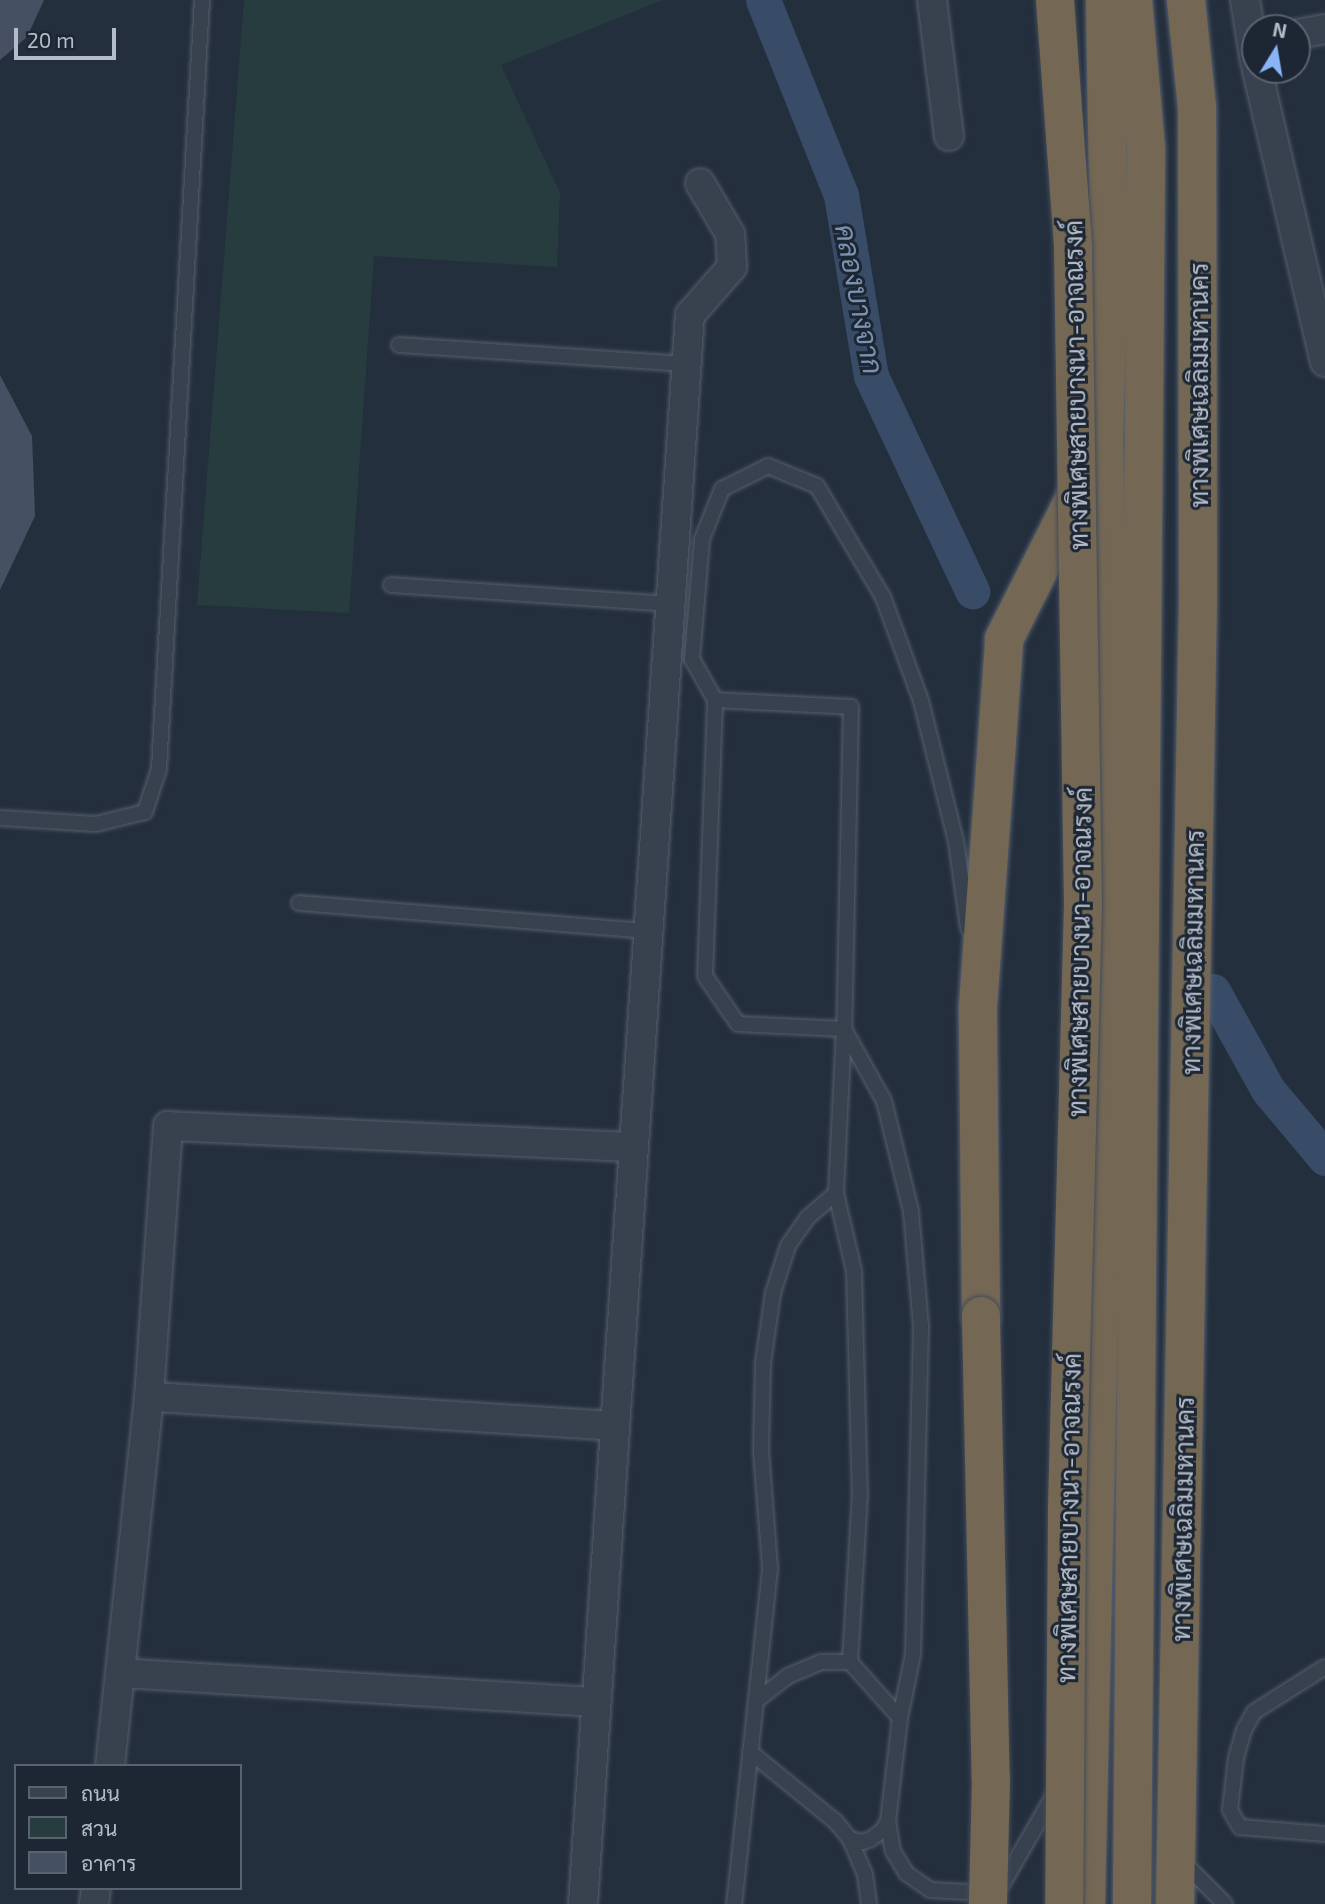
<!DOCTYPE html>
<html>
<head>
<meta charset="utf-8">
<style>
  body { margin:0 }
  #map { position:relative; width:1325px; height:1904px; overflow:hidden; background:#242f3e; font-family:"Exo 2",Sarabun,sans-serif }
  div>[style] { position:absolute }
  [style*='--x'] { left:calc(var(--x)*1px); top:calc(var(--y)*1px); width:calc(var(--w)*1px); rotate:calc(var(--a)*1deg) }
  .green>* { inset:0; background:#263c3f }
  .canal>* { height:35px; margin:-17.5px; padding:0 17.5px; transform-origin:17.5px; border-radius:17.5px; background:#394c67 }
  .building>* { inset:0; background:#455162 }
  .roads { filter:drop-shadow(0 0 2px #565f6c) drop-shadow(0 0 2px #565f6c) }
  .service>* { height:14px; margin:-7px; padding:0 7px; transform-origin:7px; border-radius:7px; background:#38414e }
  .minor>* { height:28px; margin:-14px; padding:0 14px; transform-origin:14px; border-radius:14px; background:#38414e }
  .motorway>* { height:38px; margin:-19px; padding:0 19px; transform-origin:19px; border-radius:19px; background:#746855 }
  .bridges { filter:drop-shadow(0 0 2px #434c59) drop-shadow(0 0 2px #434c59) }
  .motorway-bridge>* { height:38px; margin:-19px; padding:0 19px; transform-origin:19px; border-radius:19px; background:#746855 }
  span { translate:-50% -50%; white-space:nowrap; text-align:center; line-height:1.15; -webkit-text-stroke:6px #1d2633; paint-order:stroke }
  .street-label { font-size:26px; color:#b4bcc9 }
  .water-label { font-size:28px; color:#7c92b1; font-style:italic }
  .legend { position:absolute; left:14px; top:1764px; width:228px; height:126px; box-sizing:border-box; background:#1d2633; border:2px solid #59626f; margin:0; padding:9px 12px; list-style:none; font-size:21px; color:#b4bcc9 }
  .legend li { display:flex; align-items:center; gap:14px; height:35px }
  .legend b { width:35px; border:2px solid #59626f }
  .north { position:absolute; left:1241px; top:14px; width:70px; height:70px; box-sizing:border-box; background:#1d2633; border:2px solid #59626f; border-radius:50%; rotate:11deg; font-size:19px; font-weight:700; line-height:28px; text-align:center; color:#b4bcc9 }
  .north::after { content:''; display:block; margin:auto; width:24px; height:32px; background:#8ab4f8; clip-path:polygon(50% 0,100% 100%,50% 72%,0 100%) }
  .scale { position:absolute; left:14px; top:28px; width:102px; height:32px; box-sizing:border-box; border:4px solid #b4bcc9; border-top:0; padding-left:9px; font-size:21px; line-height:24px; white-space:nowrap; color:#b4bcc9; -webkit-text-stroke:5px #1d2633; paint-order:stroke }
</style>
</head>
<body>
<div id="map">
  <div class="green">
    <i style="clip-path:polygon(244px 0,663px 0,501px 65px,560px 193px,557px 267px,374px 256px,349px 613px,197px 605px)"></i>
  </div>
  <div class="canal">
    <i style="--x:763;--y:0;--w:210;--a:68.2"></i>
    <i style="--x:841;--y:195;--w:183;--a:80.6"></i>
    <i style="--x:871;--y:376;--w:238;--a:64.8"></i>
    <i style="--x:1213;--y:991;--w:113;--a:60.9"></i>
    <i style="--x:1268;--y:1090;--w:89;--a:50"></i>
  </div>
  <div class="building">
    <i style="clip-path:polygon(0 0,44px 0,27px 37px,0 60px)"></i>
    <i style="clip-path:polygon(0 375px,32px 436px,35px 516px,0 590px)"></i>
  </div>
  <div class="roads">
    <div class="service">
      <i style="--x:399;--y:345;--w:288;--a:3.8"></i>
      <i style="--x:391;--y:585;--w:280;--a:3.9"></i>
      <i style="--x:715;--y:700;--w:136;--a:2.9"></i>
      <i style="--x:851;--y:707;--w:322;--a:91.2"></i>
      <i style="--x:844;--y:1029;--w:164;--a:92.8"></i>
      <i style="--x:836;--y:1193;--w:37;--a:139"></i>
      <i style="--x:808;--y:1217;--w:35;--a:125"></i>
      <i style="--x:788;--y:1246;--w:49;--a:107.7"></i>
      <i style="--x:773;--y:1293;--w:71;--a:98.1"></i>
      <i style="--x:763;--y:1363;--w:88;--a:91.3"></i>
      <i style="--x:761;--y:1451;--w:118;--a:85.6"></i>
      <i style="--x:770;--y:1569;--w:337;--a:96.1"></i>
      <i style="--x:0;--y:818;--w:96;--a:3.6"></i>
      <i style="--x:96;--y:824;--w:50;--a:-13.8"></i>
      <i style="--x:145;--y:812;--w:45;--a:-72"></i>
      <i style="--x:159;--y:769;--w:770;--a:-86.8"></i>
      <i style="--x:299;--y:903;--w:350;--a:4.6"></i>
      <i style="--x:836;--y:1193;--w:80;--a:77"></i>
      <i style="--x:854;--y:1271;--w:223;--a:88.5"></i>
      <i style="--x:860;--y:1494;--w:168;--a:93.4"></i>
      <i style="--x:850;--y:1662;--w:75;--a:48.2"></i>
      <i style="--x:900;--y:1718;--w:104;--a:96.6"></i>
      <i style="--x:888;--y:1821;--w:30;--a:81"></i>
      <i style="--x:893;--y:1851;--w:26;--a:59"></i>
      <i style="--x:906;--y:1873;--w:29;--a:35"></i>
      <i style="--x:930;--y:1890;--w:56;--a:3.1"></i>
      <i style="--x:986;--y:1893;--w:20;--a:-30"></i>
      <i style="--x:1003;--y:1883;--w:104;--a:-60"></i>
      <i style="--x:1325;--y:1667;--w:84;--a:147.6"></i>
      <i style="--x:1254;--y:1712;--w:21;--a:119"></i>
      <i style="--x:1244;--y:1730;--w:29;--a:106"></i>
      <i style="--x:1236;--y:1758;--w:52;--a:96.6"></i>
      <i style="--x:1230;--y:1810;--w:20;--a:60"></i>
      <i style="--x:1240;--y:1827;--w:85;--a:4.7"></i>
      <i style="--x:756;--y:1701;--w:41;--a:-38"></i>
      <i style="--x:788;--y:1676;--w:36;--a:-23"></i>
      <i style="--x:821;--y:1662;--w:29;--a:0"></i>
      <i style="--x:900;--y:1718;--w:65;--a:-78.5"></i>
      <i style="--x:913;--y:1654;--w:328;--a:-88.6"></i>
      <i style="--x:921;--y:1326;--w:115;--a:-95"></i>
      <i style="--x:911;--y:1211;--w:113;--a:-103.8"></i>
      <i style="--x:884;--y:1101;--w:82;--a:-119.1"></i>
      <i style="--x:844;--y:1029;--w:106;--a:-177.3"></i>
      <i style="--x:738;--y:1024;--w:58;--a:-124.5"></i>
      <i style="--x:705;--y:976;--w:276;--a:-87.9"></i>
      <i style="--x:715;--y:700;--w:47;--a:-119.3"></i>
      <i style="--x:692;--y:659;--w:120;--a:-85.2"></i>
      <i style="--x:702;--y:539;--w:54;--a:-68.2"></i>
      <i style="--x:722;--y:489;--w:51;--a:-26.6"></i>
      <i style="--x:768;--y:466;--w:53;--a:22.2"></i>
      <i style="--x:817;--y:486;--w:129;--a:59.3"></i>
      <i style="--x:883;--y:597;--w:111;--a:69.9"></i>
      <i style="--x:921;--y:701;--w:144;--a:76"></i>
      <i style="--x:956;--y:841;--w:88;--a:82.1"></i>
      <i style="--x:750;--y:1752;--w:111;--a:39.1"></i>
      <i style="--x:836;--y:1822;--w:22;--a:51"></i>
      <i style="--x:850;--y:1839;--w:39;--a:67"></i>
      <i style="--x:865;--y:1875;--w:29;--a:82"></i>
      <i style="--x:850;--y:1839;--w:12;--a:14"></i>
      <i style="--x:862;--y:1842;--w:9;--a:-18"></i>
      <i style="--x:871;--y:1839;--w:15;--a:-37"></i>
      <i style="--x:883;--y:1830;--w:10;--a:-61"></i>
      <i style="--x:1181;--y:1860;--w:62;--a:45"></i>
    </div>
    <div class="minor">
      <i style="--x:932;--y:0;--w:137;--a:82.9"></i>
      <i style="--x:1245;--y:0;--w:63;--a:80.8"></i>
      <i style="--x:1297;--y:34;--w:28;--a:-10"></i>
      <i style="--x:1257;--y:70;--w:300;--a:76.9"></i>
      <i style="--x:149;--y:1397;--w:278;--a:96"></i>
      <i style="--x:120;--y:1673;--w:477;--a:3.5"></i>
      <i style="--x:615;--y:1426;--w:467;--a:-176.4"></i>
      <i style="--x:149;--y:1397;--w:272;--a:-86"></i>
      <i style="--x:168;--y:1126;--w:465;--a:2.6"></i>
      <i style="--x:110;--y:1766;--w:94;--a:-83.9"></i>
      <i style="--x:94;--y:1904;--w:16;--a:-83"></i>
      <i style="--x:583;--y:1904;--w:1593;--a:-86.15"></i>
      <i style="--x:690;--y:315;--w:64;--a:-48.8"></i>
      <i style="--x:732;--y:267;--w:33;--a:-93"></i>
      <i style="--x:730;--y:234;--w:59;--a:-120.5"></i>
    </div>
    <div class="motorway">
      <i style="--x:981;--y:1316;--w:310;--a:-90.6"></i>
      <i style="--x:978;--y:1006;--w:368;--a:-85.9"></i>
      <i style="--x:1004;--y:639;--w:174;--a:-63.3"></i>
      <i style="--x:1086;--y:1904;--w:1090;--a:-88.74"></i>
      <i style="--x:1110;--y:814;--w:373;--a:-90.9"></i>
      <i style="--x:1104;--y:441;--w:184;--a:-88.4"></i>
      <i style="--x:1109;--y:257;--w:257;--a:-90.9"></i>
      <i style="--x:1132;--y:1904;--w:1756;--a:-89.54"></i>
      <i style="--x:1146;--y:148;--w:149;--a:-95"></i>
      <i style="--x:1175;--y:1904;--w:1304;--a:-88.99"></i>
      <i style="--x:1198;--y:600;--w:493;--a:-90.1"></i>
      <i style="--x:1197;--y:107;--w:108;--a:-95.9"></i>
    </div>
  </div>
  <div class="bridges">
    <div class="motorway-bridge">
      <i style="--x:1055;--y:0;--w:249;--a:85.8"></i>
      <i style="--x:1073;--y:248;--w:656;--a:89.13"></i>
      <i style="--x:1083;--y:904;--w:604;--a:91.52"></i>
      <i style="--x:1067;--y:1508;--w:396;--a:90.4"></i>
      <i style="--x:981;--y:1316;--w:463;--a:88.8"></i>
      <i style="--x:991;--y:1779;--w:125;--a:91.4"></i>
    </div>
  </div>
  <div class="street-label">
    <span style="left:1075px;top:385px;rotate:-91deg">ทางพิเศษสายบางนา-อาจณรงค์</span>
    <span style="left:1198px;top:385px;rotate:-90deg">ทางพิเศษเฉลิมมหานคร</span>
    <span style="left:1079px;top:952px;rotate:-89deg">ทางพิเศษสายบางนา-อาจณรงค์</span>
    <span style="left:1192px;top:952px;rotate:-89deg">ทางพิเศษเฉลิมมหานคร</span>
    <span style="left:1068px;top:1518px;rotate:-89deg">ทางพิเศษสายบางนา-อาจณรงค์</span>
    <span style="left:1182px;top:1519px;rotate:-89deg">ทางพิเศษเฉลิมมหานคร</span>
  </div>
  <div class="water-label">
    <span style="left:860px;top:299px;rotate:79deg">คลองบางจาก</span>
  </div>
  <ul class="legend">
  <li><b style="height:9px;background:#38414e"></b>ถนน</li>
  <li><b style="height:19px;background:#263c3f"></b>สวน</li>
  <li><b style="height:19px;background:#455162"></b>อาคาร</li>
  </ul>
  <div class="north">N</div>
  <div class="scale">20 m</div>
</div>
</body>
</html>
